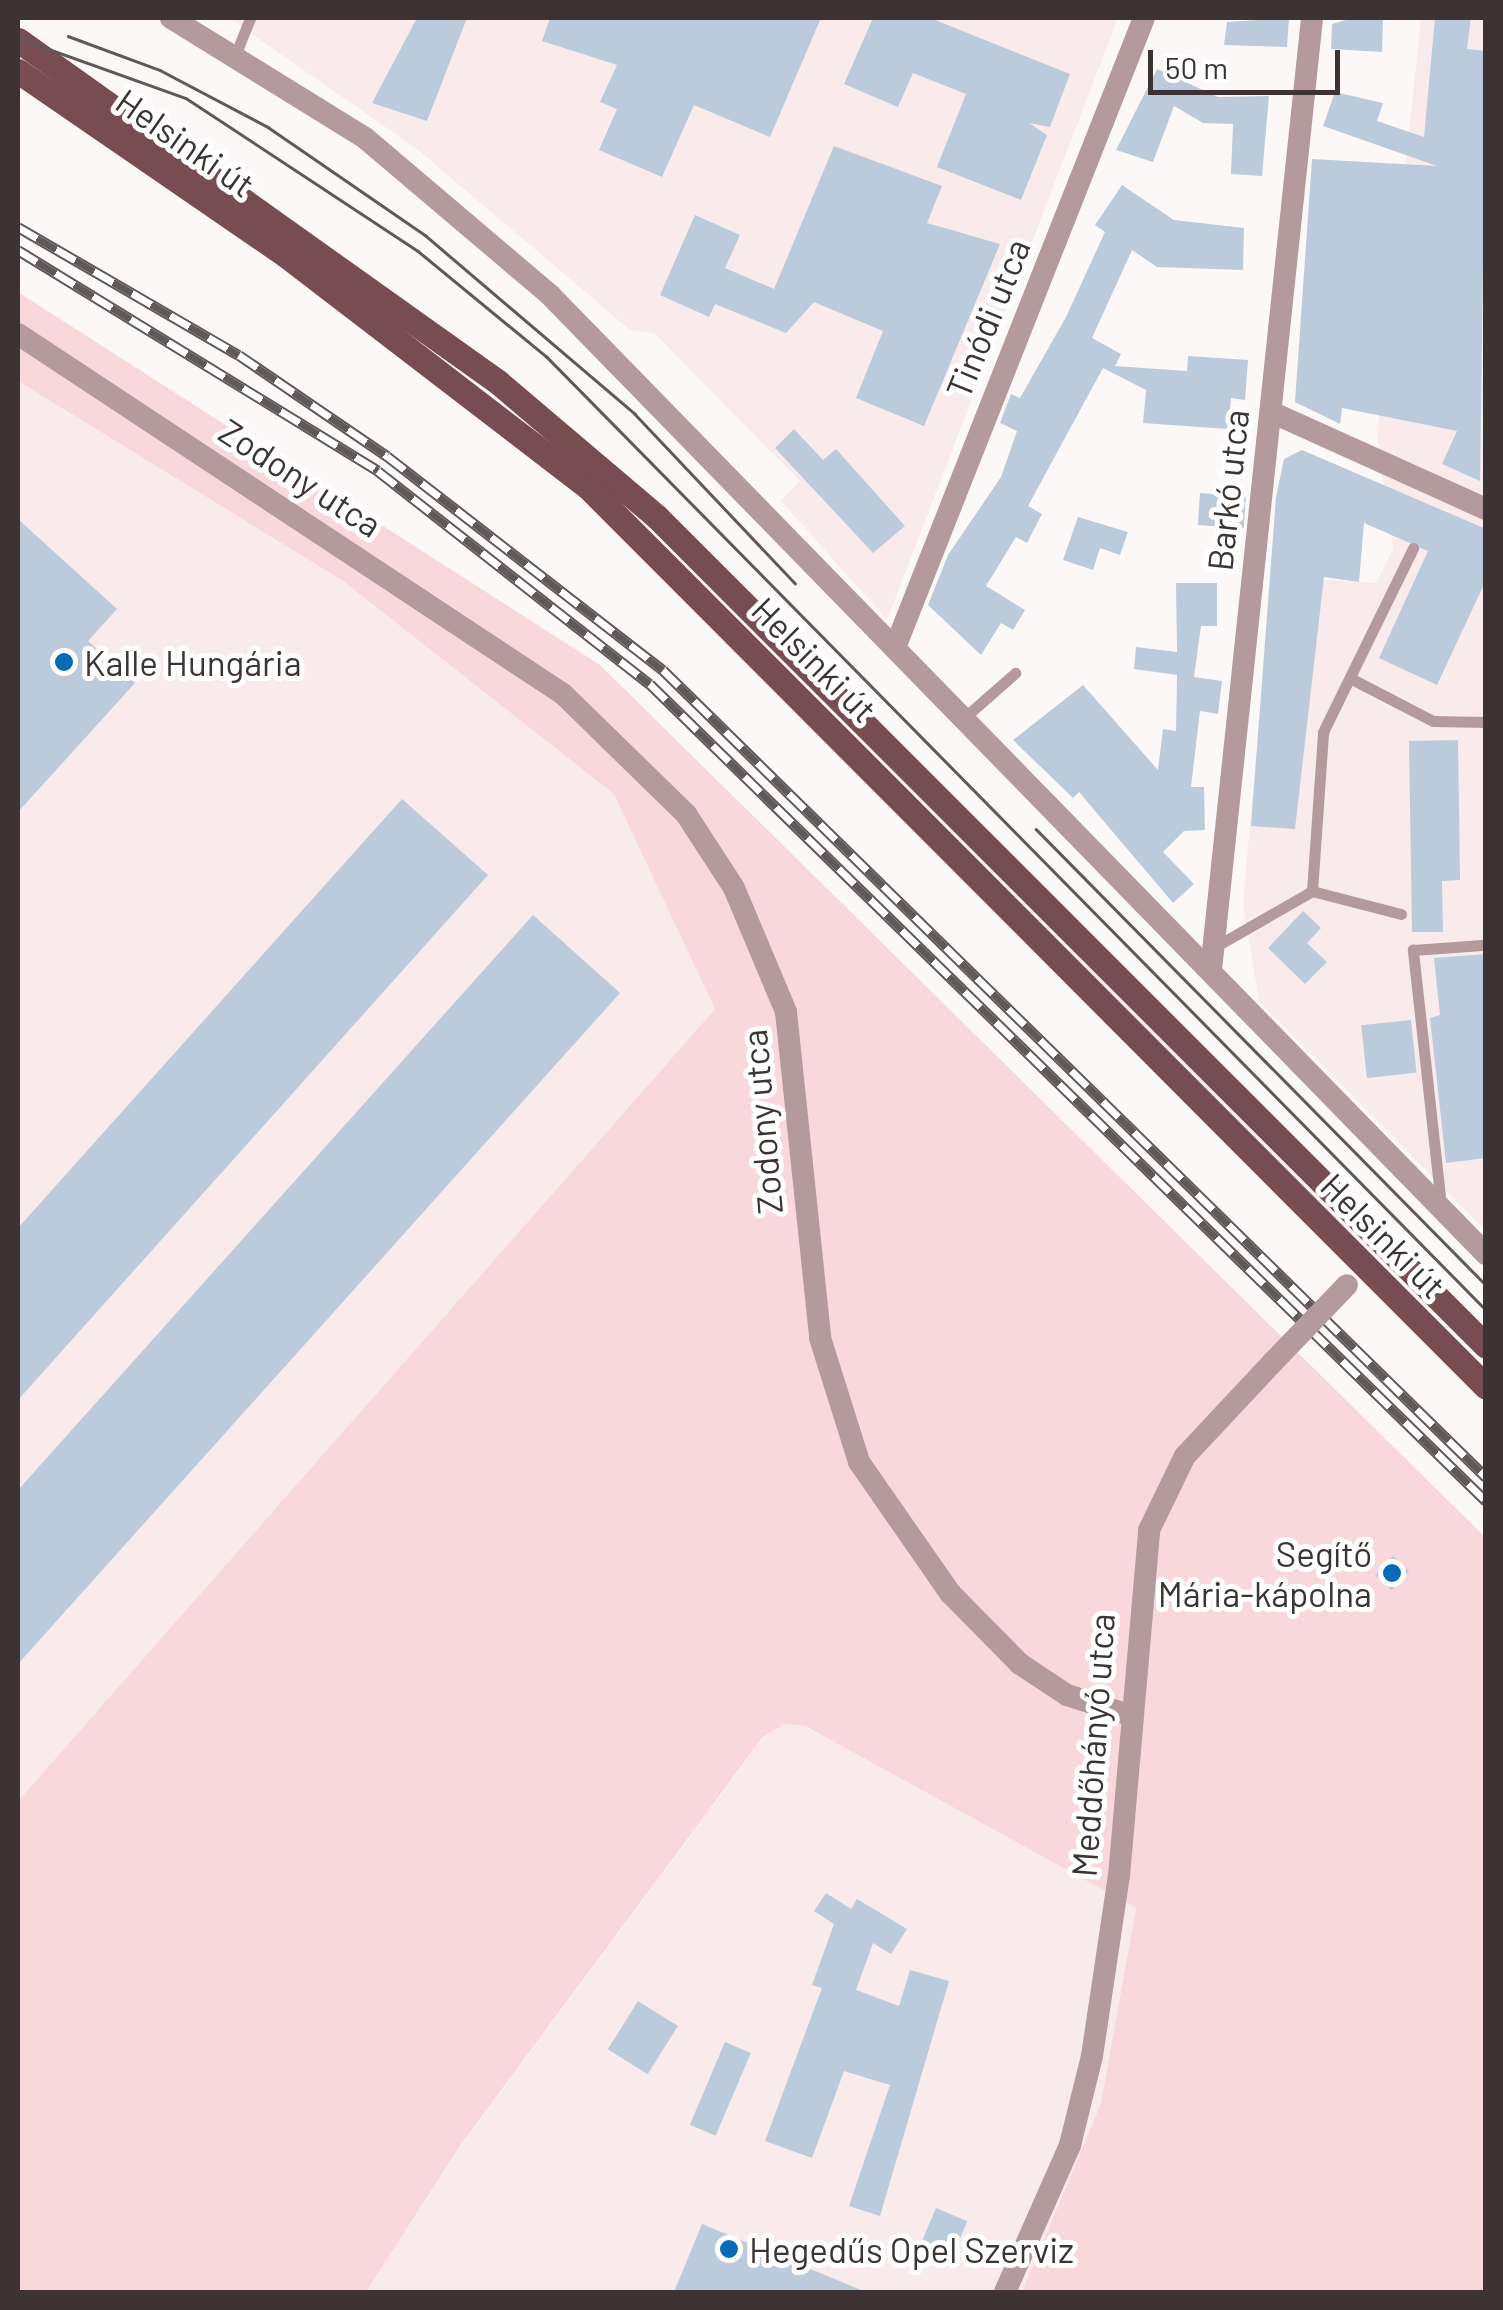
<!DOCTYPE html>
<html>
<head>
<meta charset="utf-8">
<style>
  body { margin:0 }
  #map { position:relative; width:1503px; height:2310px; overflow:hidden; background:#fdf8f8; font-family:Barlow,sans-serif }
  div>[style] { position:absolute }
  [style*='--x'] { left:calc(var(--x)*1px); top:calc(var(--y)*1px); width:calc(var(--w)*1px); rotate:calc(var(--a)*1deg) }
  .built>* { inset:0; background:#f9eaec }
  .green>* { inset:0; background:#f9d8db }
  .building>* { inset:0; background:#bbcbdc; transform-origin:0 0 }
  .lane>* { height:11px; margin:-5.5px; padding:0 5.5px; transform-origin:5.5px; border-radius:5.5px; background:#b49a9d }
  .street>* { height:22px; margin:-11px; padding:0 11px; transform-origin:11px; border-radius:11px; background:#b49a9d }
  .primary>* { height:25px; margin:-12.5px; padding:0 12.5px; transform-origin:12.5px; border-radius:12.5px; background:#774d52 }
  .tram>* { height:2.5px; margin:-1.25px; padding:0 1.25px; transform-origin:1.25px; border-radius:1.25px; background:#615859 }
  .rail>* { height:11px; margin-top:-5.5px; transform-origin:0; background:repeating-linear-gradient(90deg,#fff 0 22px,#615859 0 44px); box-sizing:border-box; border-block:2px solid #615859 }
  .street-bridge>* { height:22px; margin:-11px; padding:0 11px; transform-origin:11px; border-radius:11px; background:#b49a9d }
  .dots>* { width:28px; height:28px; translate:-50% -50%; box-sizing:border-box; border:5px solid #fff; border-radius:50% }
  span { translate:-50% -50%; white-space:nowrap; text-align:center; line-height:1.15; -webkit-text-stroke:10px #fff; paint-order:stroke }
  .street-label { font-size:35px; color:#3d3334 }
  .poi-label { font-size:35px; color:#3d3334 }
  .left { translate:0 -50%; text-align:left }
  .right { translate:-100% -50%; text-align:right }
  .frame { position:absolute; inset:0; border:20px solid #3d3334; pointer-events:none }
  .scale { position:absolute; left:1148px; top:50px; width:192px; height:45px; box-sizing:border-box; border:5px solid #3d3334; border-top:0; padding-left:12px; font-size:30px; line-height:35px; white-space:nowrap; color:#3d3334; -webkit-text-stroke:8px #fff; paint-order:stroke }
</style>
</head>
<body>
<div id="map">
  <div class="built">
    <i style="clip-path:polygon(229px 18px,1118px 18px,887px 620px,781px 501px,800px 481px,654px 333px,630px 330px,417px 149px)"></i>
    <i style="clip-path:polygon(1421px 18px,1485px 18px,1485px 1230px,1259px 1001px,1243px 904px,1272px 576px,1376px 583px,1393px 549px,1377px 435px)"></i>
    <i style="clip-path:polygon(18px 381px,343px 581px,615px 794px,715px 1009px,18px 1801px)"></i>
    <i style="clip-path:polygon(785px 1724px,804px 1726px,1136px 1908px,1101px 2103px,1022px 2292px,366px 2292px,462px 2144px,764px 1737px)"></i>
  </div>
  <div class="green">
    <i style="clip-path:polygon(18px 292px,600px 665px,1485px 1537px,1485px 2292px,1022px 2292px,1101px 2103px,1136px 1908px,805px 1726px,785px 1724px,763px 1737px,462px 2143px,366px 2292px,18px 2292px,18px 1801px,715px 1009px,614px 794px,343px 581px,18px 381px)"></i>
  </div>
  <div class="building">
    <i style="clip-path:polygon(417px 18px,467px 18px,427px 121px,372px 103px)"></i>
    <i style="clip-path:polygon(550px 18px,821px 18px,770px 137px,694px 105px,662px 177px,599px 150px,617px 109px,600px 102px,617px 65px,542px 41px)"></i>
    <i style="clip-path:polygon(873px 18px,930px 18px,1070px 74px,1050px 127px,1029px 123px,1047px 135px,1021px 200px,937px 167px,966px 94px,913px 73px,898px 107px,844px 84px)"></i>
    <i style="clip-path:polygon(1289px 18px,1287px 47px,1224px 45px,1227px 22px)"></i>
    <i style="clip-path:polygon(1353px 18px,1383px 18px,1382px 52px,1331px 49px,1332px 24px)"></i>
    <i style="clip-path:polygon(1435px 18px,1471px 18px,1467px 49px,1486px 51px,1480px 481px,1442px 464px,1457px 431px,1342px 408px,1340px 424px,1295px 402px,1312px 159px,1437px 166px,1323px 126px,1335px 92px,1383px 103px,1377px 121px,1424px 137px)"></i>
    <i style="clip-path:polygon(1157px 69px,1218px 97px,1269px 96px,1262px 176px,1231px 174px,1233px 124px,1203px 123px,1174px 106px,1153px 162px,1116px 150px)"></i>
    <i style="clip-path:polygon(834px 146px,942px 186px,927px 223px,1000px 244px,924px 426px,856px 398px,883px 331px,814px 302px,786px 333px,715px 304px,709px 317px,660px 295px,695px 215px,740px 235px,725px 268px,774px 289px)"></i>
    <i style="clip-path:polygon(1122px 185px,1174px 220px,1244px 228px,1243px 270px,1157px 267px,1132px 250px,1092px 338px,1121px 354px,1115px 366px,1187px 371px,1188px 356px,1248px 360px,1245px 400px,1231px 398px,1228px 429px,1143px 423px,1146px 390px,1103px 368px,1028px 506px,1042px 514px,1027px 543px,1016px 537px,986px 586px,1025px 610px,1013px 630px,1001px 623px,981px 655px,928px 605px,948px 555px,1001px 477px,1017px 431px,1000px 423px,1011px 394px,1020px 398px,1066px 317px,1105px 232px,1095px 225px)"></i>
    <i style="clip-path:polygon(794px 429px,823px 460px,836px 449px,905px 526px,873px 553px,775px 448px)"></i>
    <i style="clip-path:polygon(1302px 450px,1486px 529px,1486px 580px,1437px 685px,1379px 658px,1428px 551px,1364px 523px,1359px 582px,1324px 577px,1295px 829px,1251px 826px,1276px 497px,1284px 459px)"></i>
    <i style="left:1200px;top:493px;width:46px;height:32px;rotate:4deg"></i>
    <i style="clip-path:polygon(1078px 517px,1128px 532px,1120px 555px,1100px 548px,1093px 570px,1063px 560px)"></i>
    <i style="clip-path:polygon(18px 519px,117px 609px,88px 641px,135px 683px,18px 812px)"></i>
    <i style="clip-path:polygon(1176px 583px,1217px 583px,1217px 626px,1201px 626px,1194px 677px,1222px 681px,1218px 714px,1200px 711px,1191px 787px,1204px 787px,1205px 830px,1184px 831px,1163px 852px,1194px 884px,1173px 903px,1079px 792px,1073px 798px,1013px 740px,1083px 685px,1158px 770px,1163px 729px,1176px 731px,1177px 675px,1134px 669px,1136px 647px,1177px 652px)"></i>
    <i style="clip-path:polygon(1458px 740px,1460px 880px,1442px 881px,1443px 932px,1412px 932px,1409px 741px)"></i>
    <i style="clip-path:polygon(402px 799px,488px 875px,18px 1400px,18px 1228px)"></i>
    <i style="clip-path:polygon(1303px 911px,1321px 928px,1307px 943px,1327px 962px,1305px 984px,1268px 948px)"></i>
    <i style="clip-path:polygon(533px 915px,620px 993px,18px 1664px,18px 1490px)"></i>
    <i style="clip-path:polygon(1486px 954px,1486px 1158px,1446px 1163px,1430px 1018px,1440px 1015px,1434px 958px)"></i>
    <i style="left:1411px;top:1020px;width:53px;height:50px;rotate:84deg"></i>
    <i style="left:1393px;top:1556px;width:22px;height:26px;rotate:43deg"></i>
    <i style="clip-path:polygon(826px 1893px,851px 1909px,857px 1899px,907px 1929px,891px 1954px,873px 1943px,856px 1990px,899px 2006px,910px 1970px,949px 1981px,880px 2216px,849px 2206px,890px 2085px,844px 2071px,812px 2158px,765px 2141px,822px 1988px,812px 1985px,834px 1924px,814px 1911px)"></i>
    <i style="left:638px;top:2001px;width:47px;height:57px;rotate:32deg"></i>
    <i style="left:725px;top:2042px;width:28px;height:90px;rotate:23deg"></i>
    <i style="left:936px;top:2208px;width:34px;height:44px;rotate:23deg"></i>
    <i style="clip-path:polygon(702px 2224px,866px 2292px,674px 2292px)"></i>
  </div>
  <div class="lane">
    <i style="--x:236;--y:53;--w:38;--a:-68"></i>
    <i style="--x:1350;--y:678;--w:93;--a:27.4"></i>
    <i style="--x:1433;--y:721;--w:53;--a:1.1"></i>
    <i style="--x:965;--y:717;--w:67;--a:-41.3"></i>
    <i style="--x:1401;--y:914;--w:92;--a:-165.5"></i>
    <i style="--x:1312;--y:891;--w:159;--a:-86"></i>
    <i style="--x:1323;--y:732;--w:205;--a:-63.9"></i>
    <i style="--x:1213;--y:948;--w:114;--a:-29.9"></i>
    <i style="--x:1441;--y:1205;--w:257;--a:-96.3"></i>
    <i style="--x:1413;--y:950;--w:69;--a:-4.1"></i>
  </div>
  <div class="street">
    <i style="--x:171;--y:18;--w:228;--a:31.7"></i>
    <i style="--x:365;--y:138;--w:243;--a:40.3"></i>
    <i style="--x:550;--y:295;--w:1340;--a:45.7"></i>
    <i style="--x:18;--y:334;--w:653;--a:33.45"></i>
    <i style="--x:563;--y:694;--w:172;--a:44.3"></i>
    <i style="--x:686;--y:814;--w:88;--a:57"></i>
    <i style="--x:734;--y:888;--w:134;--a:67.2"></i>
    <i style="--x:786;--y:1012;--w:328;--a:84"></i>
    <i style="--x:820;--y:1338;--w:130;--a:72.5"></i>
    <i style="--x:859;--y:1462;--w:160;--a:55.2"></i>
    <i style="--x:950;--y:1593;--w:100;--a:45.4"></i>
    <i style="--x:1020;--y:1664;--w:56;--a:33.4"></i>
    <i style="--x:1067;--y:1695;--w:68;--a:17.9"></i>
    <i style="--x:1271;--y:412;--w:236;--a:24.3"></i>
    <i style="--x:896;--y:645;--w:674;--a:-68.42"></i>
    <i style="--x:1211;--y:970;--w:957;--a:-83.94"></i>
    <i style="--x:1005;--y:2292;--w:161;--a:-66.1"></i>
    <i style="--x:1070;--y:2145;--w:92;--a:-76.1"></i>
    <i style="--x:1092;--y:2056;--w:182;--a:-81.5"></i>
    <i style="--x:1119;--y:1876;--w:347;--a:-85"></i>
    <i style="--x:1149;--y:1530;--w:82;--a:-64.1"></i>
    <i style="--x:1185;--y:1456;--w:127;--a:-46.9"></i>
  </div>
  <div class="primary">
    <i style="--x:18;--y:40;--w:589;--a:35.47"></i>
    <i style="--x:498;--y:382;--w:209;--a:40.3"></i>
    <i style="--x:657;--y:517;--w:1172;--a:45"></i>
    <i style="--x:18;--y:71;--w:326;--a:34.5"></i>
    <i style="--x:287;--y:256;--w:379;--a:37.5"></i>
    <i style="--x:588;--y:487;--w:1271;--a:45.06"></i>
  </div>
  <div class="tram">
    <i style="--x:68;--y:36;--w:98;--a:20.3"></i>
    <i style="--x:160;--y:70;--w:122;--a:27.8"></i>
    <i style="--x:268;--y:127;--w:191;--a:34.5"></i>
    <i style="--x:425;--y:235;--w:276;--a:40.4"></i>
    <i style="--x:635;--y:414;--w:233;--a:46.6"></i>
    <i style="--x:18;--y:38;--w:178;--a:19.7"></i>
    <i style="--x:186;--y:98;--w:278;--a:33.4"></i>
    <i style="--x:418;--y:251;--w:166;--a:39.4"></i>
    <i style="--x:546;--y:356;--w:1339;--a:45.42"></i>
    <i style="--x:1036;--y:829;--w:641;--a:45.38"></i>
  </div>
  <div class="rail">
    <i style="--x:18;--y:227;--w:255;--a:30.1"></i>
    <i style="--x:239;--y:355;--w:179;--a:34.3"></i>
    <i style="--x:387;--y:456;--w:349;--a:37.8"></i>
    <i style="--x:663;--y:670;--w:1153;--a:44.44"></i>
    <i style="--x:18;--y:250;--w:422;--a:31.5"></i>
    <i style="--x:378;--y:471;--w:345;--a:38.1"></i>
    <i style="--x:650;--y:684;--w:1169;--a:44.34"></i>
  </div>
  <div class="street-bridge">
    <i style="--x:1272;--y:1363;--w:108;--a:-46.1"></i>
  </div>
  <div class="dots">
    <i style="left:64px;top:662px;background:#096bb8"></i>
    <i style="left:1392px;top:1573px;background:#096bb8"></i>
    <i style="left:729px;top:2249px;background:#096bb8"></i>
  </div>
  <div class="street-label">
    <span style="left:186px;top:142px;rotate:35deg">Helsinki út</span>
    <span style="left:987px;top:318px;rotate:-68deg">Tinódi utca</span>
    <span style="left:301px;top:477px;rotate:33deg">Zodony utca</span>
    <span style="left:1227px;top:490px;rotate:-84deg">Barkó utca</span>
    <span style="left:815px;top:659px;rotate:45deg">Helsinki út</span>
    <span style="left:761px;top:1122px;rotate:-95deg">Zodony utca</span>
    <span style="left:1384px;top:1235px;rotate:45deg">Helsinki út</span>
    <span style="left:1092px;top:1745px;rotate:-86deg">Meddőhányó utca</span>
  </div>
  <div class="poi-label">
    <span class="left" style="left:84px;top:662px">Kalle Hungária</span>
    <span class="right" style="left:1372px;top:1573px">Segítő<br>Mária-kápolna</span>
    <span class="left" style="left:749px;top:2249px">Hegedűs Opel Szerviz</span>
  </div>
  <div class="frame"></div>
  <div class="scale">50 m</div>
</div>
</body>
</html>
